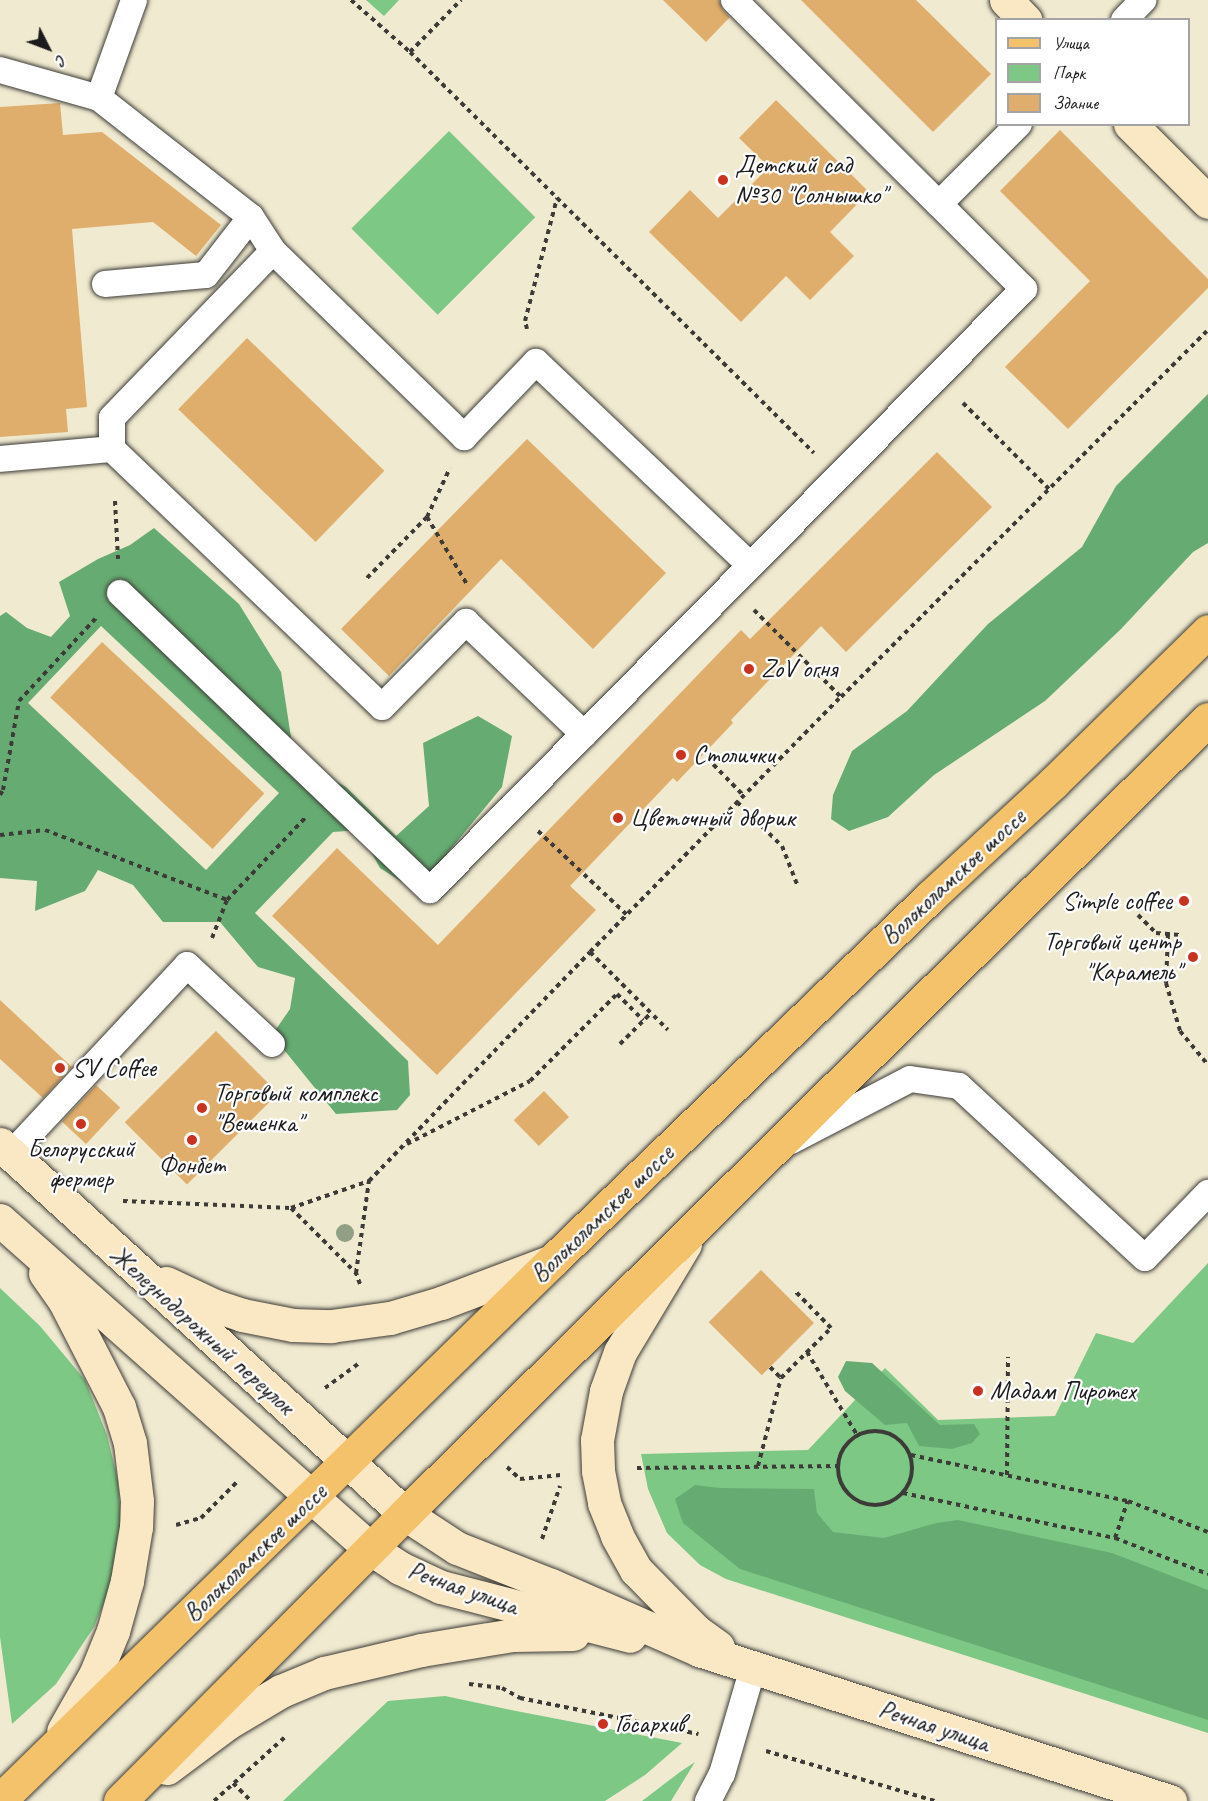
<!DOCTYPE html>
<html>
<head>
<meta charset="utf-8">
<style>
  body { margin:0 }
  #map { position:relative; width:1208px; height:1801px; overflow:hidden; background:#f0ead0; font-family:Caveat,sans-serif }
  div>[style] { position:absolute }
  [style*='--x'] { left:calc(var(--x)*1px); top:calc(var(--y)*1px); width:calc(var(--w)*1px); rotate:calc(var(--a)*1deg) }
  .green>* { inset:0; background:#7ec885; transform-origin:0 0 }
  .forest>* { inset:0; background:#66ac72 }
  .building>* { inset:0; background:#e0ae6c; transform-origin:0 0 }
  .path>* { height:4px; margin-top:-2px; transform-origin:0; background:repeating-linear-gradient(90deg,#3c3b37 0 4.5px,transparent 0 9px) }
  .path>.ring { margin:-2px; padding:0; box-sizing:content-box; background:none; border:4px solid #3c3b37; border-radius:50% }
  .roads { filter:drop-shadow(0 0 2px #3c3b37) drop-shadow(0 0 2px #3c3b37) }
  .lane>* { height:26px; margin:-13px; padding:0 13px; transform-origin:13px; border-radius:13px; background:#fff }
  .secondary>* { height:33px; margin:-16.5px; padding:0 16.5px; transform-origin:16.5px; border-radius:16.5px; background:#fae7c3 }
  .primary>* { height:33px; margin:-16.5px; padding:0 16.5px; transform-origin:16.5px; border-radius:16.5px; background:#f3c26a }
  .trees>* { width:18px; height:18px; margin:-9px; border-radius:50%; background:#919f84 }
  .dots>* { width:16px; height:16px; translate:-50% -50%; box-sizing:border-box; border:3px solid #fff; border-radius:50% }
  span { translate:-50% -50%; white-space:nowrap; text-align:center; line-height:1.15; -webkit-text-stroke:4.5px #fff; paint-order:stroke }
  .poi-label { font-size:26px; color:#1c1c1c }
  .left { translate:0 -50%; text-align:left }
  .right { translate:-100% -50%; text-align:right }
  .street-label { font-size:26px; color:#1c1c1c }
  .legend { position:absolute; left:995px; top:18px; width:195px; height:108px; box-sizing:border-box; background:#fff; border:2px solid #a4a4a4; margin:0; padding:8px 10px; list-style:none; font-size:18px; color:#1c1c1c }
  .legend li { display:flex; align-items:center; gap:12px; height:30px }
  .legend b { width:30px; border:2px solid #a4a4a4 }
  .north { position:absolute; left:18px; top:18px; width:60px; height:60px; -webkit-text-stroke:4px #fff; paint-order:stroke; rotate:132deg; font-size:16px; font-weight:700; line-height:24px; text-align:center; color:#1c1c1c }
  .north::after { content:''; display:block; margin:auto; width:21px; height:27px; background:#1c1c1c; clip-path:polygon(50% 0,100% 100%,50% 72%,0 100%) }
</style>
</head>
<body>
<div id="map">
  <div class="green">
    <i style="clip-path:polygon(366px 0,399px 0,384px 16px)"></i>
    <i style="left:449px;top:131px;width:122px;height:138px;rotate:45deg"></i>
    <i style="clip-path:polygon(1208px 1263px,1208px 1733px,726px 1579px,700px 1565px,667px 1533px,648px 1489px,641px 1454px,808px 1450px,885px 1368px,938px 1420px,1055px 1416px,1096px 1333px,1133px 1343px)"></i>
    <i style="clip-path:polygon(0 1288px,40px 1326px,85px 1380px,107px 1435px,118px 1481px,121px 1522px,115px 1575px,94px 1627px,56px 1684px,12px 1724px,0 1637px)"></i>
    <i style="clip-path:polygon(445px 1696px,511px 1710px,682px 1743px,645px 1775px,605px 1801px,283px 1801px,388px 1701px)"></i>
    <i style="clip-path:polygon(695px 1762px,671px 1801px,642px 1801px,680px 1772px)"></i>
  </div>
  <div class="forest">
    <i style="clip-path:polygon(1208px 394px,1208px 543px,1193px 552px,1121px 629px,1045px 701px,934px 775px,888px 817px,849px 831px,831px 819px,833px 795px,852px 751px,907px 711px,988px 624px,1082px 547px,1116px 486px)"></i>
    <i style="clip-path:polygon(evenodd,154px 528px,239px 604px,281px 672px,294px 757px,346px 787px,396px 836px,429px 806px,423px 743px,478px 716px,512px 736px,502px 787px,416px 891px,380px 868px,359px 830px,333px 832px,255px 913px,408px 1061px,410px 1095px,397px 1110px,336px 1114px,272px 1035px,290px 1009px,295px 978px,258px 967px,220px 922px,163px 922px,133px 885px,98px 870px,85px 891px,35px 911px,37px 881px,0 878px,0 616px,6px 612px,27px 628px,51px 637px,70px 616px,59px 582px,98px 559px,130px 545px,154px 528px,101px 626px,279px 793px,206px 870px,28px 703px,101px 626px)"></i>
    <i style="clip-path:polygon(846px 1361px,872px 1363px,940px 1425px,974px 1424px,980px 1434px,972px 1443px,952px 1449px,919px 1446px,907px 1423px,885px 1425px,845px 1391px,838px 1377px)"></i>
    <i style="clip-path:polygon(695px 1485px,720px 1488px,814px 1489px,817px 1513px,833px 1532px,884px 1538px,936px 1523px,958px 1520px,1112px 1553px,1208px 1590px,1208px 1720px,740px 1569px,683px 1523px,675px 1499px)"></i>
  </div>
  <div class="building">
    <i style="clip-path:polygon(663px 0,719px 0,723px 10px,730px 17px,706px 42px)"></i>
    <i style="clip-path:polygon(801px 0,916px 0,991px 74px,933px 132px)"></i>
    <i style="clip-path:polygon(776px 100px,869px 192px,830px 232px,854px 256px,810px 300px,786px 276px,741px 322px,649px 232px,690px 190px,718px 218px,769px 167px,739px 138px)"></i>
    <i style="clip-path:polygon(60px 103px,63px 135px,102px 132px,221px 225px,196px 256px,153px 222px,72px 229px,87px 407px,66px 409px,68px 432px,0 437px,0 107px)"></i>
    <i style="clip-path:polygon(1060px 130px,1208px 279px,1208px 288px,1068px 429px,1005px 367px,1090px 281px,1000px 191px)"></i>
    <i style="left:247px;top:338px;width:191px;height:99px;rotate:44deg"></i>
    <i style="clip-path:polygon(527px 439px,666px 573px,593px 649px,501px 559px,389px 676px,341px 629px)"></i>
    <i style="clip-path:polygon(937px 452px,992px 507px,846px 652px,821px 626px,731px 720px,733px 723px,677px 782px,673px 778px,570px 886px,596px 910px,437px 1075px,272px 916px,337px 848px,438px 945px,741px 630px,750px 639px)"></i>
    <i style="left:102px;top:642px;width:222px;height:76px;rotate:43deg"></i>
    <i style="clip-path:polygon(0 1000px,72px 1067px,43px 1098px,0 1059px)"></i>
    <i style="left:216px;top:1031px;width:88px;height:129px;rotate:45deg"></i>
    <i style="left:96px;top:1085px;width:33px;height:50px;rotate:43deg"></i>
    <i style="left:544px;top:1091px;width:36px;height:42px;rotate:46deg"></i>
    <i style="left:761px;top:1270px;width:75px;height:74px;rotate:45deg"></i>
  </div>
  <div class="path">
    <i style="--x:351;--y:0;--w:79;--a:41.4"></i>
    <i style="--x:410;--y:52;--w:569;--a:44.79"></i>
    <i style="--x:410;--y:52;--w:73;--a:-45.6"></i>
    <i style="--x:527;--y:329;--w:8;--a:-104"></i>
    <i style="--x:525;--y:321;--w:127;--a:-75.4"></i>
    <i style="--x:963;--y:403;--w:122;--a:45"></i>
    <i style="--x:115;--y:501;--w:58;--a:87"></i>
    <i style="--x:427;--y:517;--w:80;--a:59.3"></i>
    <i style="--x:367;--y:578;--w:86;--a:-45.5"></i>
    <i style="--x:427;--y:517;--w:54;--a:-64.9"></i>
    <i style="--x:754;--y:610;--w:123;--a:45"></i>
    <i style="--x:707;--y:758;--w:53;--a:45.8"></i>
    <i style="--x:0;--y:795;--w:6;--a:-59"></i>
    <i style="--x:3;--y:790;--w:90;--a:-79.8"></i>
    <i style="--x:19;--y:701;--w:113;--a:-47.1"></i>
    <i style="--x:737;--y:802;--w:63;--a:44.4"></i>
    <i style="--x:782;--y:846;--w:41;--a:68.5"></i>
    <i style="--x:538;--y:831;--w:122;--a:43.3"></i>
    <i style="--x:0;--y:835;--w:45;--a:-6.3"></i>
    <i style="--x:45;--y:830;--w:195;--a:21"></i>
    <i style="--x:227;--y:900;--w:113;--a:-46.4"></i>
    <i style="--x:1138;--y:915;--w:25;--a:45"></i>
    <i style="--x:1156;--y:933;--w:24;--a:5"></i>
    <i style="--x:1168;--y:934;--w:49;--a:92.3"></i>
    <i style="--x:1166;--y:983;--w:50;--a:73.7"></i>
    <i style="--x:1180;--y:1031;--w:44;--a:50.5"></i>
    <i style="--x:212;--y:938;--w:41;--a:-68.5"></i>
    <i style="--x:590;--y:952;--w:110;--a:45"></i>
    <i style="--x:620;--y:1044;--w:44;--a:-45"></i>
    <i style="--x:407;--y:1144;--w:138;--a:-27.1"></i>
    <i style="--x:530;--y:1081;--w:123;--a:-45"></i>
    <i style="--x:617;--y:994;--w:37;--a:45"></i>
    <i style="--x:123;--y:1201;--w:168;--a:2.4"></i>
    <i style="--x:291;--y:1208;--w:83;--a:-19.1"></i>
    <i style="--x:369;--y:1181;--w:318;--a:-46"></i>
    <i style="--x:590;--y:952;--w:358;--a:-45.5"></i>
    <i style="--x:841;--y:697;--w:519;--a:-45"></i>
    <i style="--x:291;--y:1208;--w:92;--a:45"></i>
    <i style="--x:360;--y:1284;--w:12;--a:-110"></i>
    <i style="--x:356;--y:1273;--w:93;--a:-82"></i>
    <i style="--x:807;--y:1352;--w:97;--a:58.9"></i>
    <i style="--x:770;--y:1367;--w:16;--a:45"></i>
    <i style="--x:325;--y:1388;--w:41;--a:-36"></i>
    <i class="ring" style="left:838px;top:1431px;width:70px;height:70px"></i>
    <i style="--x:911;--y:1455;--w:222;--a:12"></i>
    <i style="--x:1128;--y:1501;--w:86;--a:21.2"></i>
    <i style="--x:758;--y:1466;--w:91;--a:-75.4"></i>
    <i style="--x:781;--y:1378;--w:71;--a:-45"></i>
    <i style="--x:831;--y:1328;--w:53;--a:-134.2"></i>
    <i style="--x:507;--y:1467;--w:18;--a:43"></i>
    <i style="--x:520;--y:1479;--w:41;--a:-5.6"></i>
    <i style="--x:637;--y:1468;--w:201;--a:-0.6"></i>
    <i style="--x:1007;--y:1475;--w:118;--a:-89.5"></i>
    <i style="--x:903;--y:1493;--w:217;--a:12"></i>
    <i style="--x:1115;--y:1538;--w:100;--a:21.2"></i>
    <i style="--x:176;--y:1525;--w:26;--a:-16"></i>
    <i style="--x:201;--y:1518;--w:51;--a:-45"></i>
    <i style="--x:1115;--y:1538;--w:39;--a:-71"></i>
    <i style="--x:542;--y:1539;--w:56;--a:-71.2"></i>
    <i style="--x:469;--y:1684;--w:33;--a:7"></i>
    <i style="--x:502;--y:1688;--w:21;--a:29"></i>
    <i style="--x:520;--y:1698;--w:182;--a:11.4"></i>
    <i style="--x:766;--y:1751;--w:176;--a:16.5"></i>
    <i style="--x:233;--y:1783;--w:25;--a:45"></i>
    <i style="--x:214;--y:1801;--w:96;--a:-42"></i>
  </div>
  <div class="roads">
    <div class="lane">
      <i style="--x:734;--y:0;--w:289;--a:44.9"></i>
      <i style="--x:939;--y:204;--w:113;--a:-45"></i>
      <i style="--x:1124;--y:20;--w:28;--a:-46"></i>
      <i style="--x:0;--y:70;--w:103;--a:15.8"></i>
      <i style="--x:99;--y:98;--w:193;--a:38.1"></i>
      <i style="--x:251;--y:217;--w:40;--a:57.1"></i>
      <i style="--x:273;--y:251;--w:267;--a:44.2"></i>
      <i style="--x:464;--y:437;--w:104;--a:-46.2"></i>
      <i style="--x:536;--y:362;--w:295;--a:43.5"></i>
      <i style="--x:99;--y:98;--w:104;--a:-70.3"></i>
      <i style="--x:273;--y:251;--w:232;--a:134"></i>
      <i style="--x:112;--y:418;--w:31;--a:90"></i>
      <i style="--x:112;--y:449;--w:373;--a:43.7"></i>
      <i style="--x:382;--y:707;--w:120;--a:-45.3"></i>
      <i style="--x:466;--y:622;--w:163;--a:43.5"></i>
      <i style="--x:105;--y:284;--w:101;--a:-5.1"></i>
      <i style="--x:206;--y:275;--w:73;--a:-52.2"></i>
      <i style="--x:0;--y:459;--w:112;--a:-5.1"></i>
      <i style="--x:120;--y:593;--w:429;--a:43.8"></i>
      <i style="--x:430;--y:890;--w:845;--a:-45.34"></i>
      <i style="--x:1024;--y:289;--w:120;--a:-135"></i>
      <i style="--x:791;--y:1141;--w:134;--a:-27.5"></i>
      <i style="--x:910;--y:1079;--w:49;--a:8.1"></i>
      <i style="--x:959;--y:1086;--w:253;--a:42.8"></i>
      <i style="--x:1145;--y:1258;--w:91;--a:-45.9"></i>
      <i style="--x:11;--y:1154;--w:258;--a:-47"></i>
      <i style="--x:187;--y:965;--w:116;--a:42.9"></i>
      <i style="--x:708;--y:1801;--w:30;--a:-63"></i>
      <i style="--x:722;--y:1774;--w:110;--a:-73.7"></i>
    </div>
    <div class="secondary">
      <i style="--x:1006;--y:0;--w:28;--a:46"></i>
      <i style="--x:1130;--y:124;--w:110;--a:45"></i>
      <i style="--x:0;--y:1144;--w:549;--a:42.41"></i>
      <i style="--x:405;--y:1514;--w:62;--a:33.2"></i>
      <i style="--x:457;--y:1548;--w:101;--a:21.5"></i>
      <i style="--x:551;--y:1585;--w:162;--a:23.7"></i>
      <i style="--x:699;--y:1650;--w:495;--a:17.8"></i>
      <i style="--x:0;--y:1220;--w:496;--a:41.6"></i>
      <i style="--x:371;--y:1549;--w:35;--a:33"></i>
      <i style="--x:400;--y:1568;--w:45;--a:24.9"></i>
      <i style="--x:441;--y:1587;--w:195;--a:14.5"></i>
      <i style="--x:685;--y:1244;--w:126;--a:121"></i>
      <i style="--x:620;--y:1352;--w:41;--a:109.7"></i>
      <i style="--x:606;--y:1391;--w:50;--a:100.4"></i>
      <i style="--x:597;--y:1440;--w:31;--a:88"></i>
      <i style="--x:598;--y:1471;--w:33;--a:79"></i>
      <i style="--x:604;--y:1503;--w:35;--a:68"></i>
      <i style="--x:617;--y:1536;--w:39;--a:61"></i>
      <i style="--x:636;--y:1570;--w:86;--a:45.5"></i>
      <i style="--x:696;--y:1631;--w:27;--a:36"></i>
      <i style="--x:45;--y:1273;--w:33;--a:55"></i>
      <i style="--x:64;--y:1300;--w:120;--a:62.8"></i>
      <i style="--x:119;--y:1407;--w:38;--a:73"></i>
      <i style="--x:130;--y:1443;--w:58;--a:83.1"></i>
      <i style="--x:137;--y:1501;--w:26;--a:92"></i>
      <i style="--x:136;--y:1527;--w:55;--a:99.5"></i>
      <i style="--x:127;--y:1581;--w:52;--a:105.6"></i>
      <i style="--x:113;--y:1631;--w:48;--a:112.2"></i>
      <i style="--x:95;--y:1675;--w:64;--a:119.7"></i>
      <i style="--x:166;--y:1283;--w:54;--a:25.1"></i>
      <i style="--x:215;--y:1306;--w:28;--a:18"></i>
      <i style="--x:242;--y:1315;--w:52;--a:11.1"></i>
      <i style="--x:293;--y:1325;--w:38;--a:2"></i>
      <i style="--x:331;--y:1326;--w:60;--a:-7.7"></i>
      <i style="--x:390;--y:1318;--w:53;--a:-16.4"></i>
      <i style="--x:441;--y:1303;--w:119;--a:-20.7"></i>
      <i style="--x:167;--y:1768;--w:77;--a:-36.6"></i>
      <i style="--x:229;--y:1722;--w:61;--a:-30.8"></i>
      <i style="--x:281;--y:1691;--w:47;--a:-22.7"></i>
      <i style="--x:324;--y:1673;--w:100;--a:-13.3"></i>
      <i style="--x:421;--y:1650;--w:93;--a:-9.3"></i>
      <i style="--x:513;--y:1635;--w:60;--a:-1"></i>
    </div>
    <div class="primary">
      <i style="--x:0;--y:1800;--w:772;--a:-44.32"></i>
      <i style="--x:552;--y:1261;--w:525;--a:-43.92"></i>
      <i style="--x:930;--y:897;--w:168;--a:-42.8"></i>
      <i style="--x:1053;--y:783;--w:217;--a:-44.4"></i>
      <i style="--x:120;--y:1801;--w:404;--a:-45.2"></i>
      <i style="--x:405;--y:1514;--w:1130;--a:-44.71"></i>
    </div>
  </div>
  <div class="trees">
    <i style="left:345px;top:1233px"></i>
  </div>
  <div class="dots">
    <i style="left:723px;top:180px;background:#c8321e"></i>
    <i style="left:749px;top:669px;background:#c8321e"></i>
    <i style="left:681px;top:755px;background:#c8321e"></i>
    <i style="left:618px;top:818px;background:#c8321e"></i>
    <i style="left:1184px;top:901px;background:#c8321e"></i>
    <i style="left:1193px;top:957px;background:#c8321e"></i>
    <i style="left:60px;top:1068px;background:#c8321e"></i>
    <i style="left:202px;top:1108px;background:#c8321e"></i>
    <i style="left:81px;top:1124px;background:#c8321e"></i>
    <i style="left:192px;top:1140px;background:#c8321e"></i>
    <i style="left:978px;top:1391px;background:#c8321e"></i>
    <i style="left:603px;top:1724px;background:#c8321e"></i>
  </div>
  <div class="poi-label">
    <span class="left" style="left:735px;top:180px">Детский сад<br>№30 "Солнышко"</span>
    <span class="left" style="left:761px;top:669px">ZoV огня</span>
    <span class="left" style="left:693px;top:755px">Столички</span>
    <span class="left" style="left:630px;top:818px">Цветочный дворик</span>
    <span class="right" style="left:1172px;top:901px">Simple coffee</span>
    <span class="right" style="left:1181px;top:957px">Торговый центр<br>"Карамель"</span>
    <span class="left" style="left:72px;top:1068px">SV Coffee</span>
    <span class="left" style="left:214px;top:1108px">Торговый комплекс<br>"Вешенка"</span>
    <span style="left:81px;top:1164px">Белорусский<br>фермер</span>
    <span style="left:192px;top:1165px">Фонбет</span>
    <span class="left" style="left:990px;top:1391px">Мадам Пиротех</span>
    <span class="left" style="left:615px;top:1724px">Госархив</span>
  </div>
  <div class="street-label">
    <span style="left:953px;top:877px;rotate:-43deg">Волоколамское шоссе</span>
    <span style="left:602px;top:1214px;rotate:-44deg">Волоколамское шоссе</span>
    <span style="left:202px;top:1330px;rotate:42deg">Железнодорожный переулок</span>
    <span style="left:255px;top:1553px;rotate:-44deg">Волоколамское шоссе</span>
    <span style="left:463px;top:1588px;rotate:19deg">Речная улица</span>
    <span style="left:934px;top:1726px;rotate:18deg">Речная улица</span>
  </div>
  <ul class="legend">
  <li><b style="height:8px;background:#f3c26a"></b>Улица</li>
  <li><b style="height:16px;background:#7ec885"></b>Парк</li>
  <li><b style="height:16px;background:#e0ae6c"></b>Здание</li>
  </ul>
  <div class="north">С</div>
</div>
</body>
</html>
